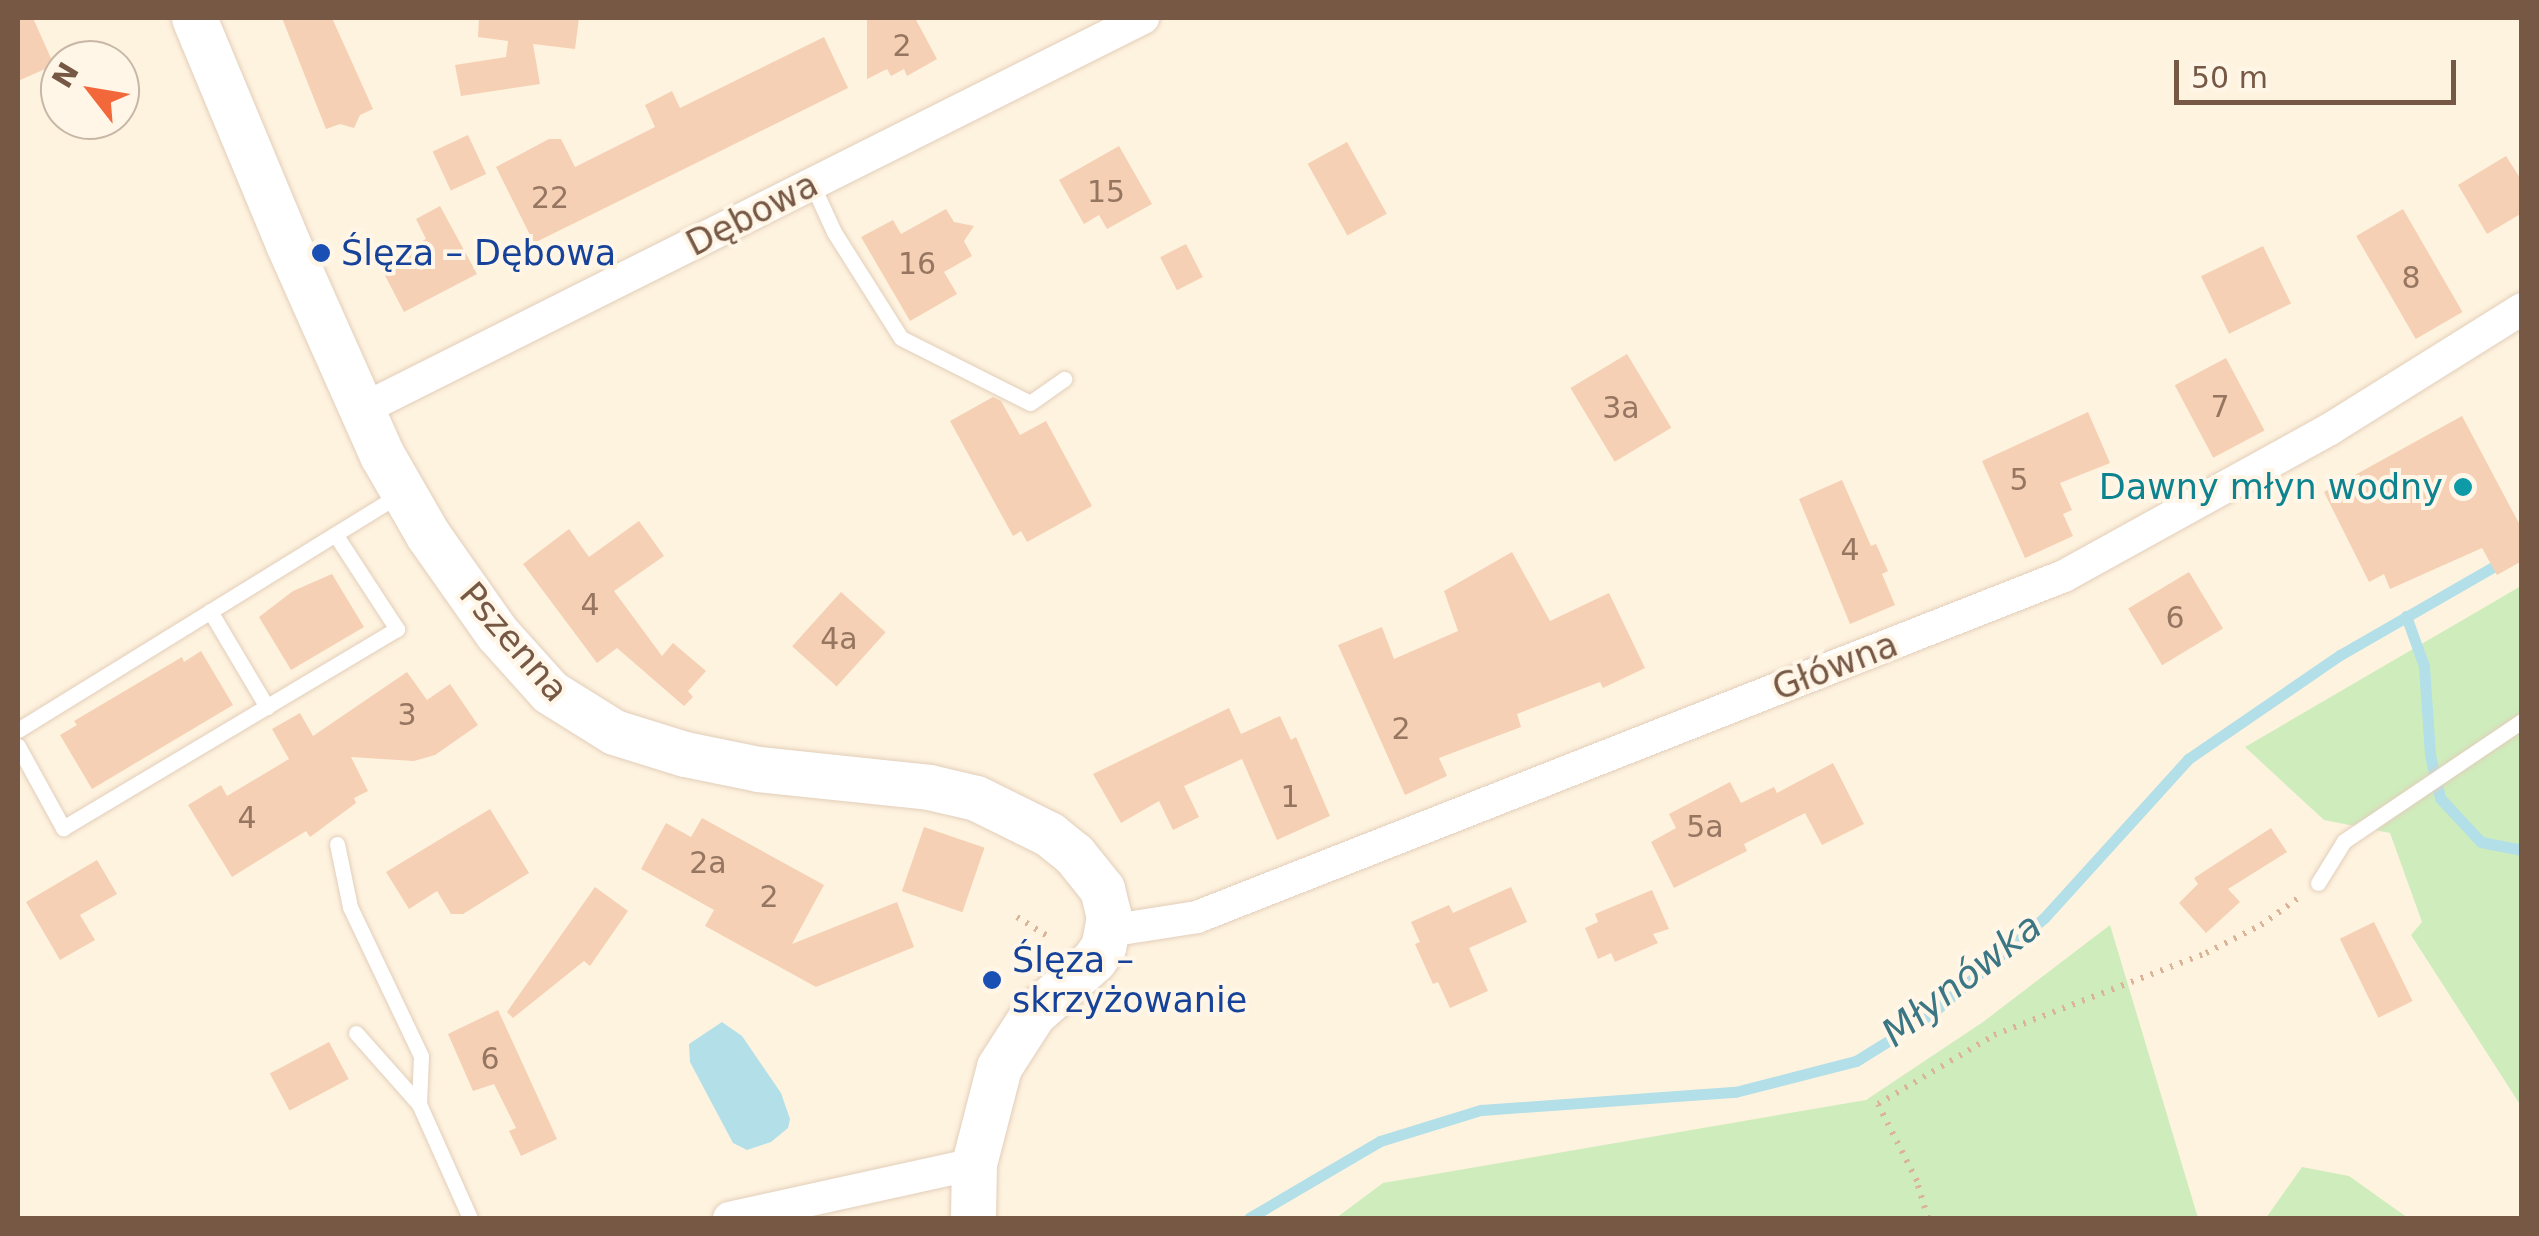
<!DOCTYPE html>
<html>
<head>
<meta charset="utf-8">
<style>
  body { margin:0 }
  #map { position:relative; width:2539px; height:1236px; overflow:hidden; background:#fef3df; font-family:"DejaVu Sans",sans-serif }
  div>[style] { position:absolute }
  [style*='--x'] { left:calc(var(--x)*1px); top:calc(var(--y)*1px); width:calc(var(--w)*1px); rotate:calc(var(--a)*1deg) }
  .green>* { inset:0; background:#cfecbd }
  .water>* { inset:0; background:#b2dfe8 }
  .stream>* { height:11px; margin:-5.5px; padding:0 5.5px; transform-origin:5.5px; border-radius:5.5px; background:#b2dfe8 }
  .building>* { inset:0; background:#f5d0b4; transform-origin:0 0 }
  .path>* { height:6px; margin-top:-3px; transform-origin:0; background:repeating-linear-gradient(90deg,#dab398 0 2.5px,transparent 0 10.5px) }
  .roads { filter:drop-shadow(0 0 2px #e2ceba) drop-shadow(0 0 2px #e2ceba) }
  .lane>* { height:15px; margin:-7.5px; padding:0 7.5px; transform-origin:7.5px; border-radius:7.5px; background:#fff }
  .street>* { height:32px; margin:-16px; padding:0 16px; transform-origin:16px; border-radius:16px; background:#fff }
  .secondary>* { height:45px; margin:-22.5px; padding:0 22.5px; transform-origin:22.5px; border-radius:22.5px; background:#fff }
  .dots>* { width:28px; height:28px; translate:-50% -50%; box-sizing:border-box; border:5px solid #fff6e7; border-radius:50% }
  span { translate:-50% -50%; white-space:nowrap; text-align:center; line-height:1.15; -webkit-text-stroke:8px #fff6e7; paint-order:stroke }
  .number-label { font-size:30px; color:#967661 }
  .number-label span { -webkit-text-stroke-width:0 }
  .street-label { font-size:35px; color:#765845 }
  .transit-label { font-size:35px; color:#164399 }
  .left { translate:0 -50%; text-align:left }
  .culture-label { font-size:35px; color:#0d838f }
  .right { translate:-100% -50%; text-align:right }
  .water-label { font-size:38px; color:#3b7684; font-style:italic }
  .frame { position:absolute; inset:0; border:20px solid #765845; pointer-events:none }
  .north { position:absolute; left:40px; top:40px; width:100px; height:100px; box-sizing:border-box; background:#fff6e7; border:2px solid #c8b7a6; border-radius:50%; rotate:301deg; font-size:28px; font-weight:700; line-height:40px; text-align:center; color:#765845 }
  .north::after { content:''; display:block; margin:auto; width:35px; height:45px; background:#f2683a; clip-path:polygon(50% 0,100% 100%,50% 72%,0 100%) }
  .scale { position:absolute; left:2174px; top:60px; width:282px; height:45px; box-sizing:border-box; border:5px solid #765845; border-top:0; padding-left:12px; font-size:30px; line-height:35px; white-space:nowrap; color:#765845; -webkit-text-stroke:8px #fff6e7; paint-order:stroke }
</style>
</head>
<body>
<div id="map">
  <div class="green">
    <i style="clip-path:polygon(2521px 586px,2521px 1106px,2411px 935px,2422px 922px,2390px 833px,2324px 820px,2245px 747px)"></i>
    <i style="clip-path:polygon(2110px 925px,2198px 1218px,1336px 1218px,1383px 1183px,1866px 1100px,1983px 1022px)"></i>
    <i style="clip-path:polygon(2302px 1167px,2349px 1176px,2408px 1218px,2266px 1218px)"></i>
  </div>
  <div class="water">
    <i style="clip-path:polygon(722px 1022px,742px 1036px,781px 1093px,790px 1119px,788px 1128px,771px 1142px,747px 1150px,733px 1143px,690px 1062px,689px 1044px)"></i>
  </div>
  <div class="stream">
    <i style="--x:2406;--y:616;--w:53;--a:70.2"></i>
    <i style="--x:2424;--y:666;--w:89;--a:86.1"></i>
    <i style="--x:2430;--y:755;--w:44;--a:76.9"></i>
    <i style="--x:2440;--y:798;--w:60;--a:47"></i>
    <i style="--x:2481;--y:842;--w:42;--a:11"></i>
    <i style="--x:1249;--y:1218;--w:152;--a:-30.4"></i>
    <i style="--x:1380;--y:1141;--w:106;--a:-17.1"></i>
    <i style="--x:1481;--y:1110;--w:255;--a:-4.1"></i>
    <i style="--x:1735;--y:1092;--w:125;--a:-14.4"></i>
    <i style="--x:1856;--y:1061;--w:87;--a:-31.9"></i>
    <i style="--x:1930;--y:1015;--w:150;--a:-40.4"></i>
    <i style="--x:2044;--y:918;--w:215;--a:-47.8"></i>
    <i style="--x:2188;--y:759;--w:184;--a:-34.4"></i>
    <i style="--x:2340;--y:655;--w:190;--a:-29.9"></i>
  </div>
  <div class="building">
    <i style="clip-path:polygon(18px 18px,33px 18px,54px 65px,18px 81px)"></i>
    <i style="clip-path:polygon(282px 18px,332px 18px,373px 109px,360px 115px,354px 128px,340px 124px,326px 129px)"></i>
    <i style="clip-path:polygon(479px 18px,579px 18px,575px 49px,533px 44px,540px 84px,461px 96px,455px 65px,506px 57px,508px 41px,478px 37px)"></i>
    <i style="clip-path:polygon(915px 18px,937px 59px,907px 76px,904px 69px,891px 76px,887px 69px,867px 79px,867px 19px)"></i>
    <i style="clip-path:polygon(824px 37px,848px 88px,534px 243px,496px 167px,549px 139px,561px 139px,575px 167px,655px 127px,645px 105px,672px 91px,680px 108px)"></i>
    <i style="left:468px;top:135px;width:43px;height:39px;rotate:65deg"></i>
    <i style="left:1347px;top:142px;width:82px;height:45px;rotate:61deg"></i>
    <i style="clip-path:polygon(1119px 146px,1152px 204px,1107px 229px,1099px 215px,1084px 224px,1059px 180px)"></i>
    <i style="clip-path:polygon(2506px 156px,2522px 181px,2522px 213px,2487px 234px,2458px 185px)"></i>
    <i style="clip-path:polygon(440px 206px,477px 274px,404px 312px,379px 264px,426px 239px,416px 219px)"></i>
    <i style="clip-path:polygon(946px 209px,954px 222px,974px 226px,964px 241px,972px 256px,944px 272px,957px 294px,910px 321px,861px 237px,893px 220px,901px 234px)"></i>
    <i style="left:2403px;top:209px;width:119px;height:54px;rotate:60deg"></i>
    <i style="left:1186px;top:244px;width:37px;height:29px;rotate:63deg"></i>
    <i style="left:2263px;top:246px;width:64px;height:69px;rotate:64deg"></i>
    <i style="left:1627px;top:354px;width:86px;height:66px;rotate:59deg"></i>
    <i style="left:2226px;top:358px;width:82px;height:58px;rotate:62deg"></i>
    <i style="clip-path:polygon(993px 397px,1001px 401px,1020px 435px,1046px 421px,1092px 506px,1027px 542px,1021px 531px,1013px 536px,950px 421px)"></i>
    <i style="clip-path:polygon(2088px 412px,2110px 463px,2060px 483px,2072px 510px,2063px 514px,2073px 536px,2025px 558px,1982px 461px)"></i>
    <i style="clip-path:polygon(2462px 416px,2522px 529px,2522px 561px,2497px 575px,2482px 548px,2390px 589px,2384px 574px,2369px 582px,2324px 492px)"></i>
    <i style="clip-path:polygon(1842px 480px,1871px 546px,1876px 544px,1888px 571px,1882px 574px,1895px 605px,1850px 624px,1799px 499px)"></i>
    <i style="clip-path:polygon(639px 521px,664px 556px,614px 591px,662px 656px,673px 643px,706px 671px,688px 691px,693px 697px,684px 706px,617px 648px,597px 663px,523px 564px,569px 529px,589px 557px)"></i>
    <i style="clip-path:polygon(1512px 552px,1550px 621px,1609px 593px,1645px 668px,1603px 688px,1600px 682px,1517px 714px,1521px 727px,1439px 758px,1447px 776px,1405px 795px,1338px 645px,1382px 627px,1394px 659px,1458px 631px,1444px 591px)"></i>
    <i style="left:2189px;top:572px;width:66px;height:71px;rotate:59deg"></i>
    <i style="clip-path:polygon(332px 574px,364px 627px,291px 670px,259px 617px,293px 591px)"></i>
    <i style="left:841px;top:592px;width:60px;height:73px;rotate:42deg"></i>
    <i style="clip-path:polygon(201px 651px,233px 705px,92px 789px,60px 735px,77px 725px,74px 721px,182px 657px,184px 662px)"></i>
    <i style="clip-path:polygon(407px 672px,427px 700px,450px 684px,478px 725px,435px 755px,414px 761px,351px 757px,368px 791px,354px 798px,356px 803px,310px 837px,306px 831px,232px 877px,188px 805px,221px 785px,227px 796px,289px 759px,272px 729px,300px 713px,313px 736px)"></i>
    <i style="clip-path:polygon(1229px 708px,1241px 734px,1280px 716px,1291px 740px,1296px 737px,1330px 816px,1277px 840px,1242px 759px,1184px 786px,1199px 817px,1173px 830px,1159px 801px,1121px 823px,1093px 774px)"></i>
    <i style="clip-path:polygon(1833px 763px,1864px 824px,1822px 845px,1805px 813px,1744px 844px,1747px 851px,1674px 888px,1651px 842px,1676px 828px,1669px 814px,1730px 782px,1741px 803px,1774px 787px,1777px 793px)"></i>
    <i style="clip-path:polygon(490px 809px,529px 873px,463px 914px,451px 914px,437px 891px,409px 909px,386px 872px)"></i>
    <i style="clip-path:polygon(702px 818px,824px 885px,792px 944px,897px 902px,914px 947px,816px 987px,705px 926px,714px 910px,641px 869px,666px 823px,691px 837px)"></i>
    <i style="left:924px;top:827px;width:64px;height:68px;rotate:19deg"></i>
    <i style="clip-path:polygon(2271px 828px,2287px 852px,2228px 889px,2240px 902px,2206px 933px,2179px 903px,2198px 884px,2194px 878px)"></i>
    <i style="clip-path:polygon(97px 860px,117px 894px,80px 915px,95px 940px,60px 960px,26px 902px)"></i>
    <i style="clip-path:polygon(595px 887px,628px 911px,590px 966px,584px 961px,513px 1018px,507px 1012px)"></i>
    <i style="clip-path:polygon(1511px 887px,1527px 922px,1469px 948px,1488px 991px,1450px 1008px,1438px 982px,1433px 984px,1415px 944px,1420px 942px,1411px 922px,1449px 905px,1453px 913px)"></i>
    <i style="clip-path:polygon(1652px 890px,1669px 929px,1653px 934px,1658px 943px,1615px 962px,1611px 953px,1598px 959px,1585px 928px,1598px 922px,1595px 914px)"></i>
    <i style="left:2374px;top:922px;width:88px;height:38px;rotate:64deg"></i>
    <i style="clip-path:polygon(498px 1010px,557px 1139px,521px 1156px,509px 1131px,516px 1128px,494px 1084px,473px 1091px,448px 1034px)"></i>
    <i style="left:329px;top:1042px;width:42px;height:67px;rotate:62deg"></i>
  </div>
  <div class="path">
    <i style="--x:1017;--y:917;--w:38;--a:32"></i>
    <i style="--x:1928;--y:1218;--w:39;--a:-107"></i>
    <i style="--x:1917;--y:1181;--w:86;--a:-116.9"></i>
    <i style="--x:1878;--y:1104;--w:135;--a:-30.7"></i>
    <i style="--x:1994;--y:1035;--w:227;--a:-21.1"></i>
    <i style="--x:2206;--y:953;--w:62;--a:-27"></i>
    <i style="--x:2261;--y:925;--w:49;--a:-35.9"></i>
  </div>
  <div class="roads">
    <div class="lane">
      <i style="--x:812;--y:184;--w:53;--a:65.4"></i>
      <i style="--x:834;--y:232;--w:125;--a:57.7"></i>
      <i style="--x:901;--y:338;--w:144;--a:26.7"></i>
      <i style="--x:1030;--y:403;--w:42;--a:-35.2"></i>
      <i style="--x:210;--y:611;--w:112;--a:59.3"></i>
      <i style="--x:18;--y:730;--w:449;--a:-31.7"></i>
      <i style="--x:18;--y:746;--w:94;--a:61.2"></i>
      <i style="--x:63;--y:828;--w:389;--a:-30.8"></i>
      <i style="--x:397;--y:629;--w:113;--a:-123.1"></i>
      <i style="--x:337;--y:844;--w:64;--a:78.3"></i>
      <i style="--x:350;--y:907;--w:165;--a:64.5"></i>
      <i style="--x:421;--y:1056;--w:48;--a:92.4"></i>
      <i style="--x:419;--y:1104;--w:125;--a:65.9"></i>
      <i style="--x:2318;--y:883;--w:49;--a:-58.2"></i>
      <i style="--x:2344;--y:841;--w:215;--a:-34"></i>
      <i style="--x:356;--y:1033;--w:95;--a:48.4"></i>
    </div>
    <div class="street">
      <i style="--x:361;--y:410;--w:875;--a:-26.62"></i>
      <i style="--x:1108;--y:931;--w:90;--a:-8.9"></i>
      <i style="--x:1197;--y:917;--w:932;--a:-21.47"></i>
      <i style="--x:2064;--y:576;--w:304;--a:-28.9"></i>
      <i style="--x:2330;--y:429;--w:226;--a:-32"></i>
      <i style="--x:729;--y:1218;--w:251;--a:-12.4"></i>
    </div>
    <div class="secondary">
      <i style="--x:194;--y:18;--w:245;--a:67.4"></i>
      <i style="--x:288;--y:244;--w:231;--a:66"></i>
      <i style="--x:382;--y:455;--w:92;--a:60.1"></i>
      <i style="--x:428;--y:535;--w:120;--a:54.9"></i>
      <i style="--x:497;--y:633;--w:79;--a:48.1"></i>
      <i style="--x:550;--y:692;--w:75;--a:32"></i>
      <i style="--x:614;--y:732;--w:74;--a:17.2"></i>
      <i style="--x:685;--y:754;--w:75;--a:11.6"></i>
      <i style="--x:758;--y:769;--w:172;--a:6"></i>
      <i style="--x:929;--y:787;--w:48;--a:13.2"></i>
      <i style="--x:976;--y:798;--w:81;--a:26.3"></i>
      <i style="--x:1049;--y:834;--w:32;--a:39"></i>
      <i style="--x:1074;--y:854;--w:45;--a:51.3"></i>
      <i style="--x:1102;--y:889;--w:29;--a:76"></i>
      <i style="--x:1109;--y:917;--w:31;--a:101"></i>
      <i style="--x:1103;--y:947;--w:16;--a:125"></i>
      <i style="--x:1094;--y:960;--w:81;--a:138.5"></i>
      <i style="--x:1033;--y:1014;--w:63;--a:122.7"></i>
      <i style="--x:999;--y:1067;--w:100;--a:104.5"></i>
      <i style="--x:974;--y:1164;--w:54;--a:91.1"></i>
    </div>
  </div>
  <div class="dots">
    <i style="left:321px;top:253px;background:#1a4fb4"></i>
    <i style="left:2463px;top:487px;background:#0f9aa8"></i>
    <i style="left:992px;top:980px;background:#1a4fb4"></i>
  </div>
  <div class="number-label">
    <span style="left:902px;top:46px">2</span>
    <span style="left:1106px;top:192px">15</span>
    <span style="left:550px;top:198px">22</span>
    <span style="left:917px;top:264px">16</span>
    <span style="left:2411px;top:278px">8</span>
    <span style="left:2220px;top:407px">7</span>
    <span style="left:1621px;top:408px">3a</span>
    <span style="left:2019px;top:480px">5</span>
    <span style="left:1850px;top:550px">4</span>
    <span style="left:590px;top:605px">4</span>
    <span style="left:2175px;top:618px">6</span>
    <span style="left:839px;top:639px">4a</span>
    <span style="left:407px;top:715px">3</span>
    <span style="left:1401px;top:729px">2</span>
    <span style="left:1290px;top:797px">1</span>
    <span style="left:247px;top:818px">4</span>
    <span style="left:1705px;top:827px">5a</span>
    <span style="left:708px;top:863px">2a</span>
    <span style="left:769px;top:897px">2</span>
    <span style="left:490px;top:1059px">6</span>
  </div>
  <div class="street-label">
    <span style="left:752px;top:214px;rotate:-27deg">Dębowa</span>
    <span style="left:514px;top:642px;rotate:49deg">Pszenna</span>
    <span style="left:1835px;top:666px;rotate:-21deg">Główna</span>
  </div>
  <div class="transit-label">
    <span class="left" style="left:341px;top:253px">Ślęza – Dębowa</span>
    <span class="left" style="left:1012px;top:980px">Ślęza –<br>skrzyżowanie</span>
  </div>
  <div class="culture-label">
    <span class="right" style="left:2443px;top:487px">Dawny młyn wodny</span>
  </div>
  <div class="water-label">
    <span style="left:1962px;top:980px;rotate:-38deg">Młynówka</span>
  </div>
  <div class="frame"></div>
  <div class="north">N</div>
  <div class="scale">50 m</div>
</div>
</body>
</html>
